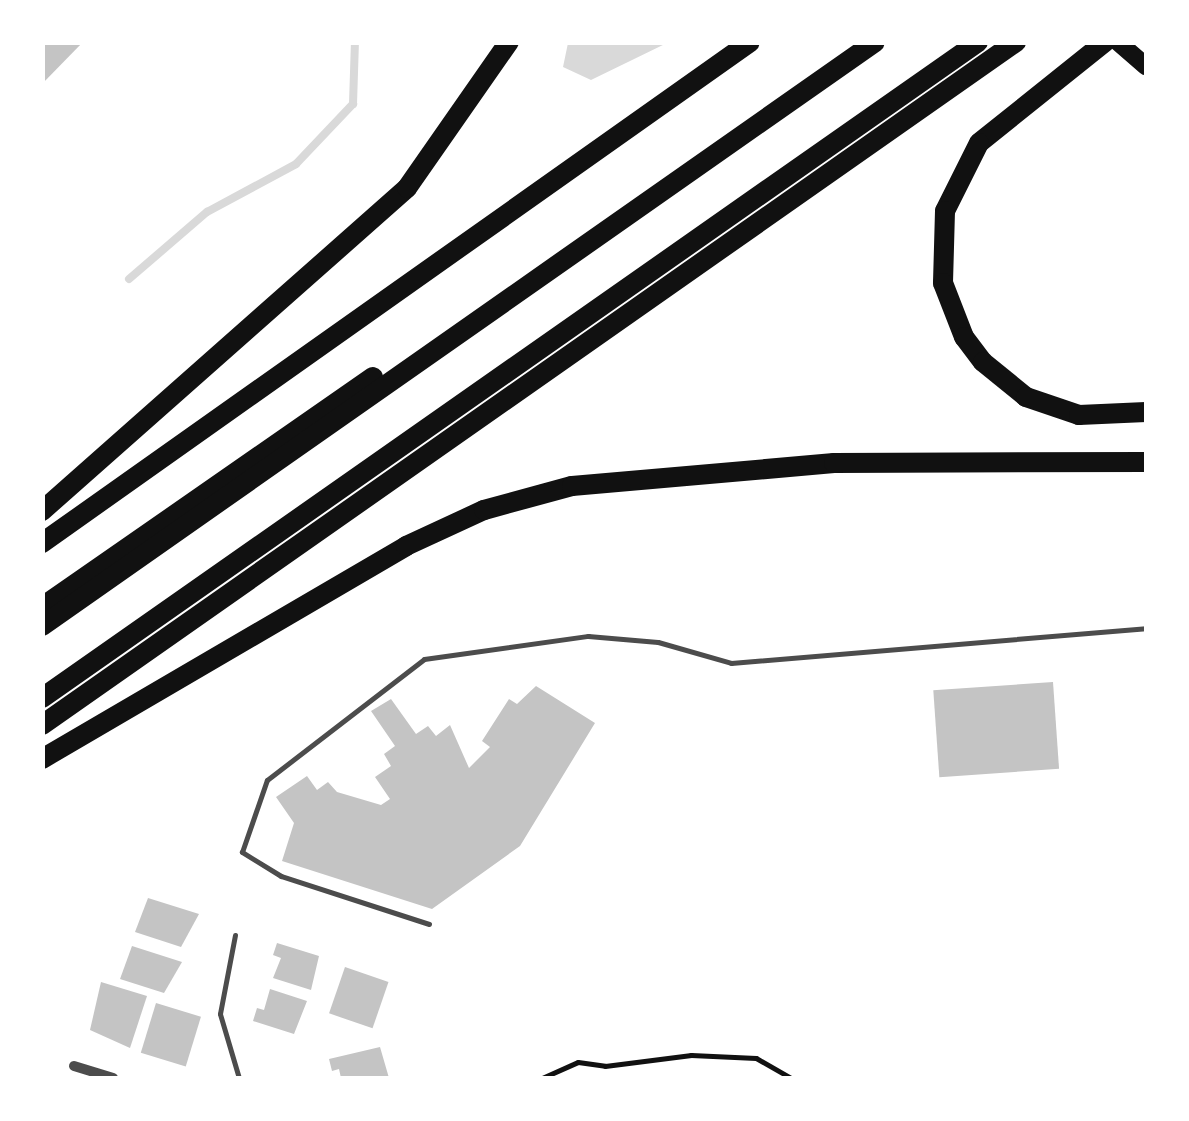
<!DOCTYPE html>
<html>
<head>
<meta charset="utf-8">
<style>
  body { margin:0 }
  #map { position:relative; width:1189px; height:1121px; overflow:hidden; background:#fff; font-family:"Open Sans",sans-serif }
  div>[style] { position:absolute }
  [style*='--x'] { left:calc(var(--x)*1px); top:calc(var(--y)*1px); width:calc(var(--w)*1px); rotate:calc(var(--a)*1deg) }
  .water>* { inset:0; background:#d9d9d9 }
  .stream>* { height:8px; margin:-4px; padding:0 4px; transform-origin:4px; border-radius:4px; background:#d9d9d9 }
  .building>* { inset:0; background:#c4c4c4; transform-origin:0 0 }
  .path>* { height:5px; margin:-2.5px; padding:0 2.5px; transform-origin:2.5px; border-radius:2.5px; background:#111 }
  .service>* { height:5px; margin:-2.5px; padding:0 2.5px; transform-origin:2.5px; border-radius:2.5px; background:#4c4c4c }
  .minor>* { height:10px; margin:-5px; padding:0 5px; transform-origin:5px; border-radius:5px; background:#4c4c4c }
  .primary>* { height:18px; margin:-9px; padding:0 9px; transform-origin:9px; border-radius:9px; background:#111 }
  .motorway>* { height:20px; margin:-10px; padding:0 10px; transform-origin:10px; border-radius:10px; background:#111 }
  span { translate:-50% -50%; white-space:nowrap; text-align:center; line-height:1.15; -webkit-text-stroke:9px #fff; paint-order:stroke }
  .frame { position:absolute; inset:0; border:45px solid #fff; pointer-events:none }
</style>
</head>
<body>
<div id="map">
  <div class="water">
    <i style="clip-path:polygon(568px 43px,568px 42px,667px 43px,591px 80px,563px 67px)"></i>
  </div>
  <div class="stream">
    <i style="--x:129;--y:279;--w:103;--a:-40.7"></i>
    <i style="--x:207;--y:212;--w:101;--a:-28.3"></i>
    <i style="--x:296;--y:164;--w:83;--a:-46.5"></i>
    <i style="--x:353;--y:104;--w:62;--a:-88.2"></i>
  </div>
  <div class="building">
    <i style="clip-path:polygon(42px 42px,83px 42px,42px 84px)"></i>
    <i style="left:1053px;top:682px;width:87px;height:120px;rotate:86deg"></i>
    <i style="clip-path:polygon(536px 686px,595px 723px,520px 846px,432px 909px,282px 861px,294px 823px,276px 797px,307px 776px,317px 790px,328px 782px,337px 792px,381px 805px,390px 799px,375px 777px,391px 766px,384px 754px,395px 746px,371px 711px,391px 699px,416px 734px,428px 726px,436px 736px,450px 725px,469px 768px,490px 747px,482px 741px,509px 699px,517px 704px)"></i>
    <i style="clip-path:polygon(148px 898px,199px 914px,181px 947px,135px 932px)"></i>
    <i style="clip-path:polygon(277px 943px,319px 956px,311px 990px,273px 978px,281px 958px,273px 955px)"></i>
    <i style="clip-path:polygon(132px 946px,182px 962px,164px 993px,120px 979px)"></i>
    <i style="left:345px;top:967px;width:46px;height:49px;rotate:19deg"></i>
    <i style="clip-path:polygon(101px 982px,147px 996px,130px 1048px,90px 1030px)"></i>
    <i style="clip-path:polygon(270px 989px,307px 1001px,294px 1034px,253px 1021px,257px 1008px,264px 1010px)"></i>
    <i style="left:156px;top:1003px;width:47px;height:52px;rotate:17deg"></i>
    <i style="clip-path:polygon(380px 1047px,389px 1078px,341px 1078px,339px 1069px,332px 1071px,329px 1059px)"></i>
  </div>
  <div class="path">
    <i style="--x:542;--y:1078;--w:39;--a:-24"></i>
    <i style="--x:578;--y:1062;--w:27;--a:8"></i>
    <i style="--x:605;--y:1066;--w:87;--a:-7.3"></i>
    <i style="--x:691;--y:1055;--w:65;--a:2.6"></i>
    <i style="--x:756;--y:1058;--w:40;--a:29.7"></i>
  </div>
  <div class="service">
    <i style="--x:429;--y:924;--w:156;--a:-162"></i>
    <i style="--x:281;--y:876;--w:46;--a:-148.4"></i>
    <i style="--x:242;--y:852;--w:76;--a:-70.9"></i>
    <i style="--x:267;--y:780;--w:198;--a:-37.6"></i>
    <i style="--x:424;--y:659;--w:166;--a:-8"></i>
    <i style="--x:588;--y:636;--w:70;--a:4.9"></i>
    <i style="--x:658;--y:642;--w:76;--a:16"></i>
    <i style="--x:731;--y:663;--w:416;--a:-4.8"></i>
    <i style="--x:235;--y:935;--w:80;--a:100.8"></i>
    <i style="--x:220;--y:1014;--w:67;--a:73.5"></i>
  </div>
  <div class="minor">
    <i style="--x:74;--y:1066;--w:41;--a:17.1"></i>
  </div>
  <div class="primary">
    <i style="--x:1118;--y:42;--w:37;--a:41"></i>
  </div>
  <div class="motorway">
    <i style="--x:1105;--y:42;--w:161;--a:141.3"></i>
    <i style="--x:979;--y:143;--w:76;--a:116.6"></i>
    <i style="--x:945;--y:211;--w:72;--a:91.6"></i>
    <i style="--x:943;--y:283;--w:58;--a:68.7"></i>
    <i style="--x:964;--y:337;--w:31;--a:53"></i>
    <i style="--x:983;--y:362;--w:55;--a:39.1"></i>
    <i style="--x:1026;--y:397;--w:56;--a:18.8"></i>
    <i style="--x:1079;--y:415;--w:67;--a:-2.6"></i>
    <i style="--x:42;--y:511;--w:487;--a:-41.5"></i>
    <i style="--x:407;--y:188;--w:178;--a:-55.1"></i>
    <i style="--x:42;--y:543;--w:867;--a:-35.28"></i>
    <i style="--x:42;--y:607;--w:403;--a:-34.8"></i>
    <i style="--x:42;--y:626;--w:1017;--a:-35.03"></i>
    <i style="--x:42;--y:698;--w:1143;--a:-35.02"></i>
    <i style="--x:42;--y:725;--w:1190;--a:-35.04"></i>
    <i style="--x:42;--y:759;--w:422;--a:-30.3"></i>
    <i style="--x:406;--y:546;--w:86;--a:-24.8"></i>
    <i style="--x:484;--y:510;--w:91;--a:-15.3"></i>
    <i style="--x:572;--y:486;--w:263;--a:-5"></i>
    <i style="--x:834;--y:463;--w:312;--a:-0.2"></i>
  </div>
  <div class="frame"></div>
</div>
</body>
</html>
